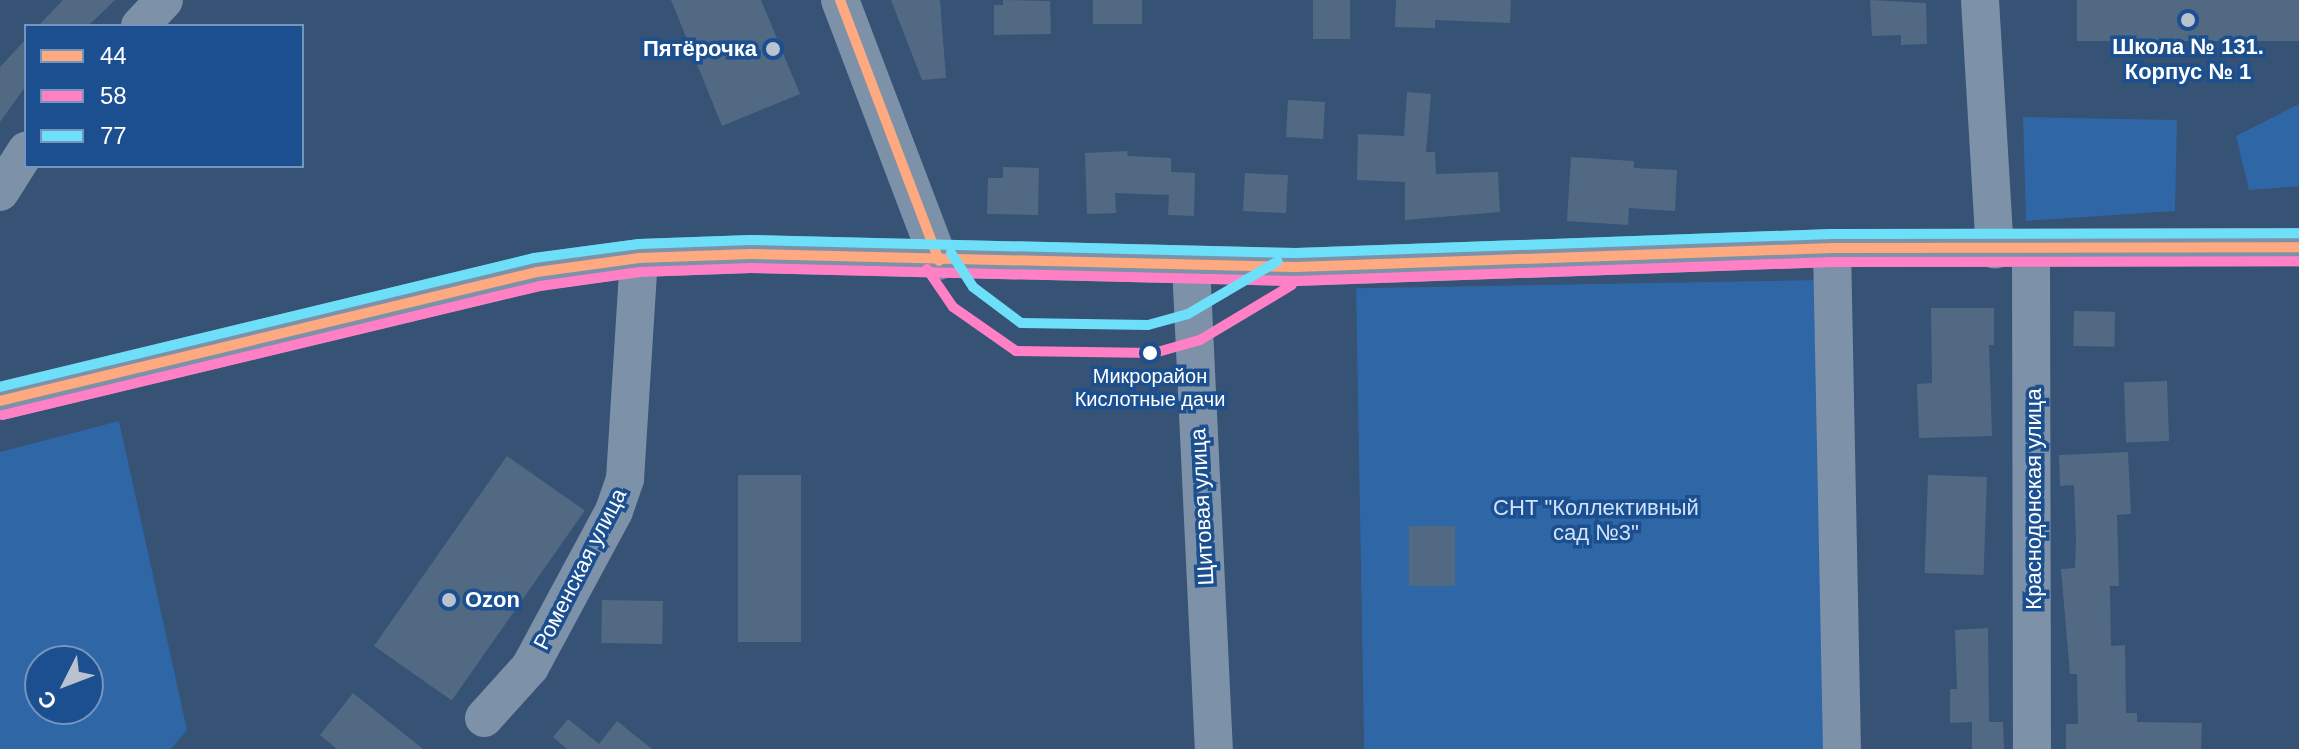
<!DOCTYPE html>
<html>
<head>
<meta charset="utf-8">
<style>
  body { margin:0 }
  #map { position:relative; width:2299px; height:749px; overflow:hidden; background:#365274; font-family:Helvetica,sans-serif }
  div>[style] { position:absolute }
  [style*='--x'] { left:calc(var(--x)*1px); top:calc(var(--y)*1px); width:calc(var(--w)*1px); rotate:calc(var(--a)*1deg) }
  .green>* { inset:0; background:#2f66a5; transform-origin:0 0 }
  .building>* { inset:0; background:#526984; transform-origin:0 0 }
  .minor>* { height:38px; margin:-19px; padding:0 19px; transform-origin:19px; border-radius:19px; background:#7d92a8 }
  .bus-1>* { height:10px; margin:-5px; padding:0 5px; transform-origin:5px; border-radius:5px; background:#ffa980 }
  .bus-2>* { height:10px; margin:-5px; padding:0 5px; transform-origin:5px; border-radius:5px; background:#ff80c5 }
  .bus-3>* { height:10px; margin:-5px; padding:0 5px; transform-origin:5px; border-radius:5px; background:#6ddff8 }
  .dots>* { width:22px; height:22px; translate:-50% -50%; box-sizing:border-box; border:4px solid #1b4f8f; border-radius:50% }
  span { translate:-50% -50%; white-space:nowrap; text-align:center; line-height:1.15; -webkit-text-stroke:7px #1b4f8f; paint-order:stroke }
  .bus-label { font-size:20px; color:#fff }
  .poi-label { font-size:22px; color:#fff; font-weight:700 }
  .right { translate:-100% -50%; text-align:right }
  .left { translate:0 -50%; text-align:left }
  .street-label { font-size:22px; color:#fff }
  .park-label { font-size:22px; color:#cfe3fa }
  .legend { position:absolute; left:24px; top:24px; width:280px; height:144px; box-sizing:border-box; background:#1b4f8f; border:2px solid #7695bc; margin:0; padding:10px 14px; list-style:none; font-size:24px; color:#fff }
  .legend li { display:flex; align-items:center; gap:16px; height:40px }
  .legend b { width:40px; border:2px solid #7695bc }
  .north { position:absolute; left:24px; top:645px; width:80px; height:80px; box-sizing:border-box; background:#1b4f8f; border:2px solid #7695bc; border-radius:50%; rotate:228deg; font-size:22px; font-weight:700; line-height:32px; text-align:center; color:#fff }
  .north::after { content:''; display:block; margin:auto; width:28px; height:36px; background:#b9c2ce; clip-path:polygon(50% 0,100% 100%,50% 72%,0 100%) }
</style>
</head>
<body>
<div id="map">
  <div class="green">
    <i style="clip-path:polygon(2299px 104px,2299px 186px,2249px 190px,2236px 136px)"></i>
    <i style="clip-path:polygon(2023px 117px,2177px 120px,2175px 211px,2026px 221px)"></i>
    <i style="left:1822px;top:280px;width:469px;height:466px;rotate:89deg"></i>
    <i style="clip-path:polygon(evenodd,119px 421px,187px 730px,171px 749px,0 749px,0 452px,119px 421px,88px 661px,88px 709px,40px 709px,40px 661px,88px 661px)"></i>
  </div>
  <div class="building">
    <i style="clip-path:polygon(63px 0,115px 0,88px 26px,38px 26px)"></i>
    <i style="clip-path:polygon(671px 0,761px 0,800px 94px,722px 126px)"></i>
    <i style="clip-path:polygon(891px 0,940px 0,946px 78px,922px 80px)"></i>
    <i style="clip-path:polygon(1003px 0,1050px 1px,1051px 34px,994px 35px,994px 5px,1003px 5px)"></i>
    <i style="left:1093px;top:0;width:49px;height:24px"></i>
    <i style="left:1313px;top:0;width:37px;height:39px"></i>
    <i style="clip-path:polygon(1396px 0,1511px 0,1510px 23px,1435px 20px,1435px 28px,1395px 27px)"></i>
    <i style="clip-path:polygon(1870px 0,1926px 3px,1927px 44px,1901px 45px,1901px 35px,1872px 36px)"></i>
    <i style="left:2077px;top:0;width:222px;height:41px"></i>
    <i style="clip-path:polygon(26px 39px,26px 86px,0 122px,0 67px)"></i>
    <i style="clip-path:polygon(1407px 92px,1431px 94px,1426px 152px,1435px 152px,1436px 174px,1498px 172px,1500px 212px,1405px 220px,1405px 182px,1357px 180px,1358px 134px,1404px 136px)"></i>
    <i style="left:1288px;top:100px;width:37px;height:37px;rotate:3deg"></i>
    <i style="clip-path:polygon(1127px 151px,1128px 156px,1171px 158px,1171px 172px,1195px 173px,1194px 216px,1168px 215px,1169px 195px,1115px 193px,1116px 213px,1087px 214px,1085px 153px)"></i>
    <i style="clip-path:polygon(1571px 157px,1634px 161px,1634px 168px,1677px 170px,1675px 211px,1629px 208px,1628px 225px,1567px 221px)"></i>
    <i style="clip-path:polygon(1003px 167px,1039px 168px,1038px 215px,987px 214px,988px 178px,1003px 178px)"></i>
    <i style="left:1245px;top:173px;width:43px;height:38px;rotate:3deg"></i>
    <i style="clip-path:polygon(1931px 308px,1994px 308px,1994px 345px,1989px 345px,1992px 436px,1919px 438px,1917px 384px,1932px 383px)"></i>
    <i style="left:2074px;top:311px;width:41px;height:35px;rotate:1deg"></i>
    <i style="left:2167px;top:381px;width:60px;height:43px;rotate:88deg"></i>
    <i style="clip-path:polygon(2128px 452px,2131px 514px,2117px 515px,2119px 586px,2110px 586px,2111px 646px,2125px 645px,2126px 713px,2137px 713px,2137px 722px,2202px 723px,2201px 749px,2066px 749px,2066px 724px,2078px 724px,2077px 674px,2070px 674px,2061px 569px,2075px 568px,2076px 540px,2074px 485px,2060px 486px,2059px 455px)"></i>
    <i style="left:507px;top:456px;width:95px;height:232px;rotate:35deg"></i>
    <i style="left:738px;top:475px;width:63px;height:167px"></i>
    <i style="left:1928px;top:475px;width:59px;height:98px;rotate:2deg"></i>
    <i style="left:1409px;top:526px;width:46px;height:60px"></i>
    <i style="left:602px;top:600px;width:61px;height:43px;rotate:1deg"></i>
    <i style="clip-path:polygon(1988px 628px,1989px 722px,2003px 722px,2004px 749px,1972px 749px,1972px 722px,1950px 723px,1950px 689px,1957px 689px,1955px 630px)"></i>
    <i style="clip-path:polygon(353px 693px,423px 749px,337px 749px,320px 735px)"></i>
    <i style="clip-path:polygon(568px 719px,599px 744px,617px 721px,652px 749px,567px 749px,553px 737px)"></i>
  </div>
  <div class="minor">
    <i style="--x:840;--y:0;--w:279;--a:69.2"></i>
    <i style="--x:1980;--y:0;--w:250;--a:86.6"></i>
    <i style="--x:140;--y:26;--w:35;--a:-47"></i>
    <i style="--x:0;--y:192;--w:49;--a:-57.6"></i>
    <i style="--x:1832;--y:248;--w:501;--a:88.86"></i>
    <i style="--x:2031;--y:249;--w:500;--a:89.89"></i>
    <i style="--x:1191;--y:265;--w:485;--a:87.3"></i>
    <i style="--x:0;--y:401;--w:552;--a:-13.51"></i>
    <i style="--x:537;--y:272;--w:103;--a:-7.8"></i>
    <i style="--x:639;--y:258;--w:112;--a:-2"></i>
    <i style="--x:751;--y:254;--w:545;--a:1.37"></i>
    <i style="--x:1296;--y:267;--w:536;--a:-2.03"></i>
    <i style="--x:1832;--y:248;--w:467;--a:-0.1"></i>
    <i style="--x:484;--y:718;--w:69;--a:-48"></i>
    <i style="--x:530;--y:667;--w:177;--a:-61.7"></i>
    <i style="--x:614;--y:511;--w:34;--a:-71"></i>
    <i style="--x:625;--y:479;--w:221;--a:-86.4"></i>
  </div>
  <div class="bus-1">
    <i style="--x:840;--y:0;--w:279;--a:69.2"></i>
    <i style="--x:0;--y:401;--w:552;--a:-13.51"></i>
    <i style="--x:537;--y:272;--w:103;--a:-7.8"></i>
    <i style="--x:639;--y:258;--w:112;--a:-2"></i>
    <i style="--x:751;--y:254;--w:545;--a:1.37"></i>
    <i style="--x:1296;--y:267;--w:536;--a:-2.03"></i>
    <i style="--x:1832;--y:248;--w:467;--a:-0.1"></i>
  </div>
  <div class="bus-2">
    <i style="--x:927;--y:269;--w:46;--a:55.6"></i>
    <i style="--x:953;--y:307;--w:77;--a:34.9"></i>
    <i style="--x:1016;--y:351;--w:138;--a:0.8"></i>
    <i style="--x:1154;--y:353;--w:48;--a:-15.8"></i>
    <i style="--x:1200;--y:340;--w:107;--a:-30.9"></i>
    <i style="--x:3;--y:415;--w:552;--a:-13.51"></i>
    <i style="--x:540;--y:286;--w:101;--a:-8"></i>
    <i style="--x:640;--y:272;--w:111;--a:-2.1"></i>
    <i style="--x:751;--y:268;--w:545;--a:1.37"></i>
    <i style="--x:1296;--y:281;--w:536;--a:-2.03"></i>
    <i style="--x:1832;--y:262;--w:467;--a:-0.1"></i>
  </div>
  <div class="bus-3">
    <i style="--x:951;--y:253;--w:40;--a:57.1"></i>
    <i style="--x:973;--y:287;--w:60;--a:36.9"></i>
    <i style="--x:1021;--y:323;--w:127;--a:0.9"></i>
    <i style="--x:1148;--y:325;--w:41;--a:-15.4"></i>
    <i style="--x:1188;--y:314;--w:104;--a:-30.5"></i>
    <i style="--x:0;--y:387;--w:549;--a:-13.58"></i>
    <i style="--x:534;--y:258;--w:106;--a:-7.6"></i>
    <i style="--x:639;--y:244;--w:112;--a:-2"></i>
    <i style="--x:751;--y:240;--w:545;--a:1.37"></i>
    <i style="--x:1296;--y:253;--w:536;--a:-2.03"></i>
    <i style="--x:1832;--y:234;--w:467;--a:-0.1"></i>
  </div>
  <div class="dots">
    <i style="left:2188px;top:20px;background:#b9c2ce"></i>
    <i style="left:773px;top:49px;background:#b9c2ce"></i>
    <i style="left:1150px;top:353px;background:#fff"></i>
    <i style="left:449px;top:600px;background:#b9c2ce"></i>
  </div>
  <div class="bus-label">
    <span style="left:1150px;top:388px">Микрорайон<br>Кислотные дачи</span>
  </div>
  <div class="poi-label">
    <span style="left:2188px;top:59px">Школа № 131.<br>Корпус № 1</span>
    <span class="right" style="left:757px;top:49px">Пятёрочка</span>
    <span class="left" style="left:465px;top:600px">Ozon</span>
  </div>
  <div class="street-label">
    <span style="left:2034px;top:499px;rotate:-90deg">Краснодонская улица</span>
    <span style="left:1202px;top:507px;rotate:-93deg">Щитовая улица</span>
    <span style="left:580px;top:569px;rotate:-63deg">Роменская улица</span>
  </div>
  <div class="park-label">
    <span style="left:1596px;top:520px">СНТ "Коллективный<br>сад №3"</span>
  </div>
  <ul class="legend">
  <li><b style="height:10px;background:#ffa980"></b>44</li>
  <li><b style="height:10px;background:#ff80c5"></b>58</li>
  <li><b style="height:10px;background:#6ddff8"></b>77</li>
  </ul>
  <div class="north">С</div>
</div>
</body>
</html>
